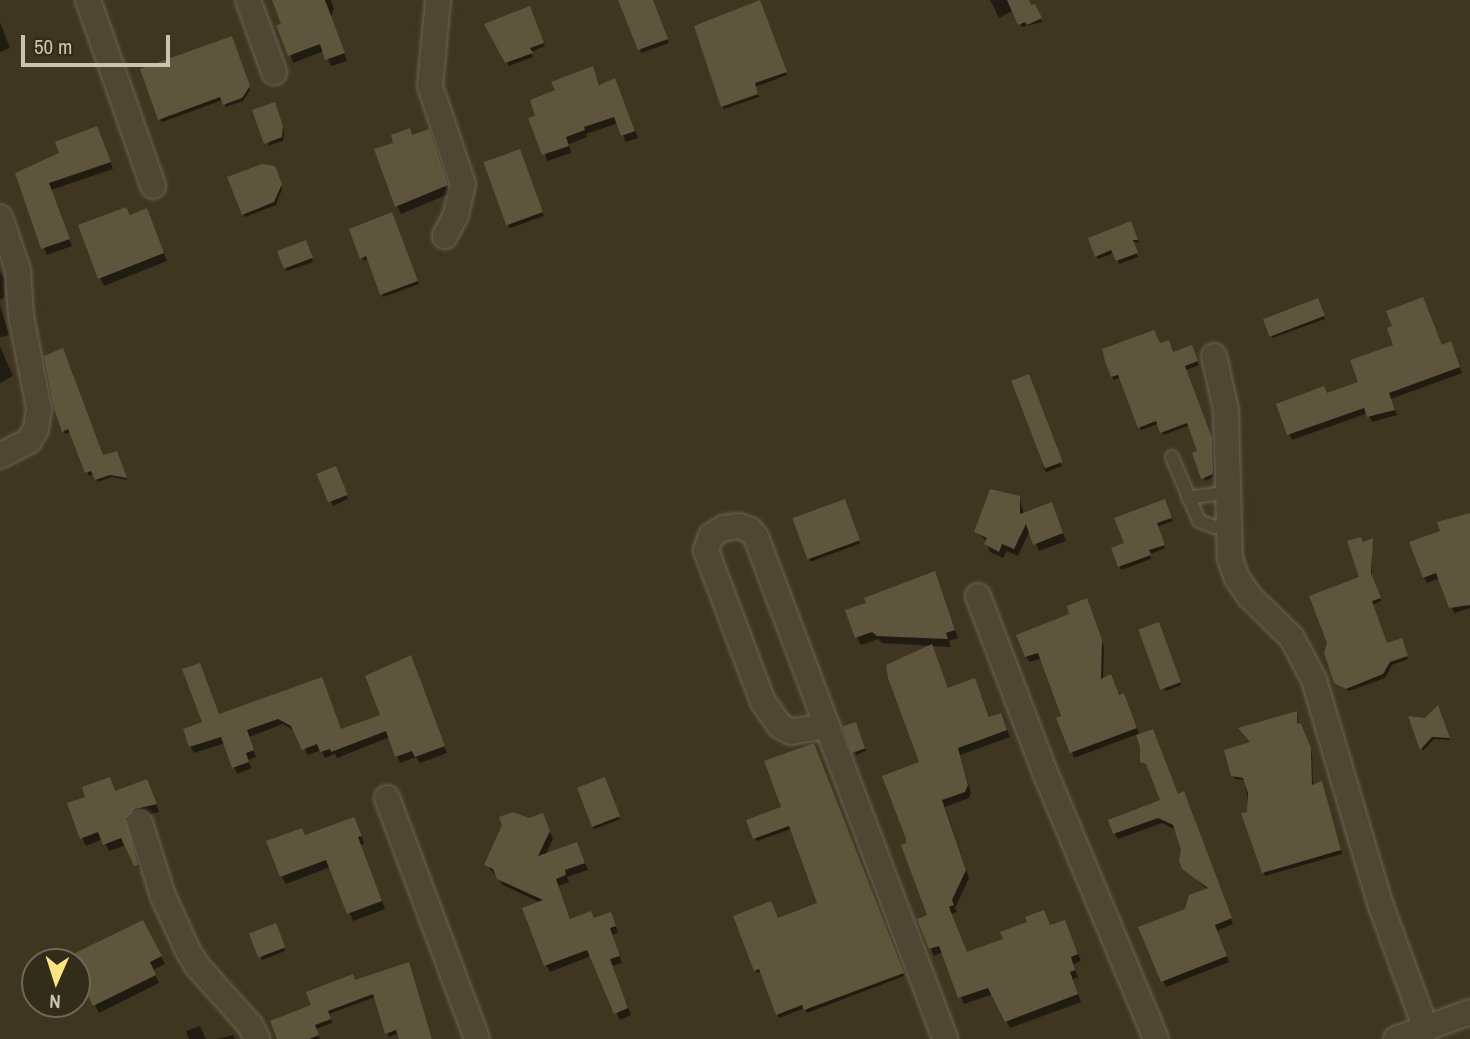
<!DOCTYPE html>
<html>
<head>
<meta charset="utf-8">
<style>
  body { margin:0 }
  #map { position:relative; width:1470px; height:1039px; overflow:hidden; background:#3e3620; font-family:"Archivo Narrow",sans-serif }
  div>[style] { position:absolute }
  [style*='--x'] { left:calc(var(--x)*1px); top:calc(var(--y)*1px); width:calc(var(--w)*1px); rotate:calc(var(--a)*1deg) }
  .shadow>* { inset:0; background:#0007; transform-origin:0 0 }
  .building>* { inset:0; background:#5d563c; transform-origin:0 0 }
  .roads { filter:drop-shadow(0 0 2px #6b6552) drop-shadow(0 0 2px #6b6552) }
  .service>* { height:12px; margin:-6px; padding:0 6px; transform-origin:6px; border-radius:6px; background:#4d4734 }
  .minor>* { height:24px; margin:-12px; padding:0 12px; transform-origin:12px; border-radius:12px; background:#4d4734 }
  span { translate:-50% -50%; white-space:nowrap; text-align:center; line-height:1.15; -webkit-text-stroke:5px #322c1a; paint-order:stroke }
  .north { position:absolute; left:21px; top:948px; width:70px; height:70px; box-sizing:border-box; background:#322c1a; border:2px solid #6e6956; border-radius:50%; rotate:183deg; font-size:19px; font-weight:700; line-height:28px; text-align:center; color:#c9c4af }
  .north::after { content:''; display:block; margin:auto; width:24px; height:32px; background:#ffe47f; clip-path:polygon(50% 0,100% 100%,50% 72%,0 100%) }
  .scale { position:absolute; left:21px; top:35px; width:149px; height:32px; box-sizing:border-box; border:4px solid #c9c4af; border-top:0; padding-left:9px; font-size:21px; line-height:24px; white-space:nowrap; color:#c9c4af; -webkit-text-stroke:5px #322c1a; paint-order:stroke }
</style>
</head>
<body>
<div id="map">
  <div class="shadow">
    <i style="clip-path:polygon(274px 0,331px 0,334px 9px,331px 16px,347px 61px,331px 66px,324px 51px,293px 63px)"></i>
    <i style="clip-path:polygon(629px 0,652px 0,669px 43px,641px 53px)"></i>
    <i style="clip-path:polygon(990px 0,1027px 0,1031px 8px,1035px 6px,1042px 22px,1022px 27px,1014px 10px,999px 18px)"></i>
    <i style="clip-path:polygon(761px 5px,787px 75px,755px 87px,759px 97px,724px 109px,722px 106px)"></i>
    <i style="clip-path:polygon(531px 12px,545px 46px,531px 52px,533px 57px,509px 66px,486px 25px)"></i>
    <i style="clip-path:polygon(0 22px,10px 48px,0 52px)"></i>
    <i style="clip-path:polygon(233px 41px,250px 90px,243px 101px,226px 107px,223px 100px,162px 122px,160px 119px)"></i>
    <i style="clip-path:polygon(596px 75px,600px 86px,618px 87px,638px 138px,626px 142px,618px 123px,586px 134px,587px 137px,569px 144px,571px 153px,547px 161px,538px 117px)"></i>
    <i style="clip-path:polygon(276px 107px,284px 131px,283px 141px,268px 146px)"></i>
    <i style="clip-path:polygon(428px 131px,451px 193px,401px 214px,397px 206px,412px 136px)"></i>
    <i style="clip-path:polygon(100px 135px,113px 169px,51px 190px,72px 246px,47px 255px,17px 174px)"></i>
    <i style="left:521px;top:154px;width:66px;height:36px;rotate:70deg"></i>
    <i style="clip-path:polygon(276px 171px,282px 189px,276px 205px,245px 217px,243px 214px)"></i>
    <i style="clip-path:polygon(146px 210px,167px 261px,104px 286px,100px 278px,130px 216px)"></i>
    <i style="clip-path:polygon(393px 218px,419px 284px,383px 297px,369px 259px,363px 261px,362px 258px)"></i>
    <i style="clip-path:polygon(1132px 227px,1139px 243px,1133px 242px,1138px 257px,1119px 264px,1114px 253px,1098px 259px,1096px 256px)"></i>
    <i style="clip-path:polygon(307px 246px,313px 262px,287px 271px,285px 268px)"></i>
    <i style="clip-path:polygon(0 272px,4px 278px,4px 298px,0 299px)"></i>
    <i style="clip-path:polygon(1319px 304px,1325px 319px,1272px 338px,1271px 335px)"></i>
    <i style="clip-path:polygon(0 305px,9px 335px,0 337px)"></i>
    <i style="clip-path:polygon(1159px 345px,1173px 354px,1193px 351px,1199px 365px,1186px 370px,1213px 443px,1214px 477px,1205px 481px,1200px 452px,1190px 425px,1164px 435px,1158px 424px,1141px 430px,1121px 377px,1114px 380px,1112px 377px)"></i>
    <i style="clip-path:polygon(0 346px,13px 376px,0 383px)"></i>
    <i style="clip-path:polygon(1396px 346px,1453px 349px,1462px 373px,1391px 399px,1397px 415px,1372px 422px,1368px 413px,1292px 440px,1278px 405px,1327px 395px,1360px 383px)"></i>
    <i style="clip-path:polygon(62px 350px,103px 457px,118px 456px,127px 480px,112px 477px,98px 482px,94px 474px,89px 476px,71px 432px,65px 434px,64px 431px)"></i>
    <i style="clip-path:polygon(1030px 379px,1062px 466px,1046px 472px,1044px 469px)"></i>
    <i style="clip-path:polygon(337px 471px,348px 499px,333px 506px,319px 475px)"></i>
    <i style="clip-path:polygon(1019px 497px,1024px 514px,1055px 512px,1066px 541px,1039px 551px,1030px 530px,1018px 556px,1007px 551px,1003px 558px,990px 552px,987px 542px,976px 531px)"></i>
    <i style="clip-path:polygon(1166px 504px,1173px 521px,1157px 527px,1165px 548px,1150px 554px,1151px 559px,1121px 570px,1113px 549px,1126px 544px)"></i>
    <i style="left:846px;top:505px;width:41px;height:53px;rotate:70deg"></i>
    <i style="clip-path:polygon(1470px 514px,1470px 608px,1454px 613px,1440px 578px,1427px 583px,1424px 577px,1442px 532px)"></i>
    <i style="clip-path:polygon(1372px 540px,1372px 578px,1381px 601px,1372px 605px,1387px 645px,1403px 644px,1408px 659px,1392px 665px,1385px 678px,1349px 691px,1336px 682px,1361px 578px,1363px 544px)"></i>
    <i style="clip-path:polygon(935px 573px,958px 638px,949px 641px,951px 647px,882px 643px,878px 639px,861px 645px,857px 637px,868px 604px)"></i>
    <i style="clip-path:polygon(1089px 606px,1104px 647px,1103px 679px,1127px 701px,1140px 736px,1178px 795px,1187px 799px,1233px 924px,1217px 931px,1229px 962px,1166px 987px,1140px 928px,1186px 911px,1208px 890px,1184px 868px,1183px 850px,1176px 830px,1162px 823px,1118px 839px,1115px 834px,1110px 821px,1163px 801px,1150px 769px,1144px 762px,1138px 734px,1074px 758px,1042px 658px,1030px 662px,1026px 657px)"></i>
    <i style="clip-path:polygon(1160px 627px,1181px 685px,1166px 691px,1164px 688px)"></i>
    <i style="clip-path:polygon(935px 653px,949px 690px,978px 687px,990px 718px,1001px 715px,1010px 737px,960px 755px,971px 793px,969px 798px,945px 807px,969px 878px,955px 908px,957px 912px,952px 914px,967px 954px,1065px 922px,1081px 961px,1073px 964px,1078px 977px,1072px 980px,1081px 1002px,1010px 1028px,993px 994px,964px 1004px,943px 952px,934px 956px,919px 920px,929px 916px,908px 844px)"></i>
    <i style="clip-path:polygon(411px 657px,447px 753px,420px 763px,416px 757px,400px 763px,390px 737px,337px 758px,335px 754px,325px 758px,321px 750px,308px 755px,296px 732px,283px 724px,249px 737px,256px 757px,248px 760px,251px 768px,237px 774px,225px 743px,194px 753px,190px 746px,219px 715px,321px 680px,341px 731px,382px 716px)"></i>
    <i style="clip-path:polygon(1440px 710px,1450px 740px,1434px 739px,1423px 751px,1410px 718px,1426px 719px)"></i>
    <i style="clip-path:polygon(1297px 713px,1298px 725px,1312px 753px,1313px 786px,1323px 787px,1342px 854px,1265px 876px,1249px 813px,1245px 780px,1235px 779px,1233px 776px,1252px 743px)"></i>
    <i style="clip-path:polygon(846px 728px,857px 728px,866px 751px,856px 755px)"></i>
    <i style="clip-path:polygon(816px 748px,904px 976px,807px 1013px,805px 1008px,779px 1018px,762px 971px,757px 973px,755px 970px,777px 920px,820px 904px,791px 829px,757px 841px,755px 838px,784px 808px)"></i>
    <i style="left:606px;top:782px;width:40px;height:28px;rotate:70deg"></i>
    <i style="clip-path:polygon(151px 789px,159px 812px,139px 817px,129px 829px,141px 873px,126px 845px,109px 851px,103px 839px,86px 846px,82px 838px)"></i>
    <i style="clip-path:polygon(543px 815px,553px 839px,545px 856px,577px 844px,588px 870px,567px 877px,569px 882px,558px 886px,571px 921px,614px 921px,618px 933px,612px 935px,622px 963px,612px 966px,631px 1015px,620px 1020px,591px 956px,550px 972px,546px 965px,541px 903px,503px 885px,486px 864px,529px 820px)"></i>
    <i style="clip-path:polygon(358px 826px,364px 844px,361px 845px,385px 909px,353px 921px,330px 867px,286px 884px,281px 876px,305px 837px)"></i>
    <i style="clip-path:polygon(277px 929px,285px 951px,262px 960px,251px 935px)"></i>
    <i style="clip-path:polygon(147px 930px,165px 964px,153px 970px,159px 983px,99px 1013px,77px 969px,77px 962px,74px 962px)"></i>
    <i style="clip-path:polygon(408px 964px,432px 1039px,401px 1039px,399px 1033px,389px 1037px,375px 997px,329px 1014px,332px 1023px,316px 1029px,320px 1039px,279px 1039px,313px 1006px,355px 982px)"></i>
    <i style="clip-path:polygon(200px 1026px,206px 1039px,189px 1039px,186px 1031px)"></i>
    <i style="clip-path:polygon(233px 1035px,235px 1039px,217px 1039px)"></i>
  </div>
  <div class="building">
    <i style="clip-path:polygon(272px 0,325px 0,345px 53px,325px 60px,320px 44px,288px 56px,276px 25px,281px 24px)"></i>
    <i style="clip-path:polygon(618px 0,653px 0,668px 39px,638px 50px)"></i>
    <i style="clip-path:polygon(760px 0,787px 72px,755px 83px,758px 94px,721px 107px,694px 26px)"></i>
    <i style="clip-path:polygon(1007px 0,1029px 0,1031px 5px,1035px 4px,1042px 18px,1027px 25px,1025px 22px,1018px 25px)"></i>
    <i style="clip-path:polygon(530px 6px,544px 43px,530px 48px,533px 53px,505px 63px,484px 24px)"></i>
    <i style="clip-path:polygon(232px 36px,250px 86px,242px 98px,223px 105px,220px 97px,158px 120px,140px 69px)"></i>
    <i style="clip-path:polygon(593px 66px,599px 85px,615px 78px,635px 131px,621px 136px,614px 117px,584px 127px,585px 130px,566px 137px,569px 146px,542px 155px,528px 118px,535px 116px,530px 100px,555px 90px,551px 82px)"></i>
    <i style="clip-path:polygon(275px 102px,283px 126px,282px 137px,264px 144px,252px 110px)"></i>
    <i style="clip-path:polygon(97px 126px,111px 162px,49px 183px,70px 239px,41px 249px,15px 173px,59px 153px,55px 142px)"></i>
    <i style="clip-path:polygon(410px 128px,412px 135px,429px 129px,448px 185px,395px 207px,374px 149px,393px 143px,391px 135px)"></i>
    <i style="left:520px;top:149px;width:67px;height:39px;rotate:70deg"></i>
    <i style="clip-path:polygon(262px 164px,275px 166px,282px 184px,274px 202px,242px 215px,227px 177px)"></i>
    <i style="clip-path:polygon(126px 207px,130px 215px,147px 208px,164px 253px,98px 279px,78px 225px)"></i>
    <i style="clip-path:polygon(392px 212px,418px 281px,380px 295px,366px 256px,360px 259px,349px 229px)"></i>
    <i style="clip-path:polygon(1131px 221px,1138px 240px,1133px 240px,1138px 253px,1116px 261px,1111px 250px,1095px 257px,1088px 238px)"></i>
    <i style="left:306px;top:240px;width:19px;height:31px;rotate:69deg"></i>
    <i style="clip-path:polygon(1423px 297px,1442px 345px,1451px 341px,1460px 367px,1389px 393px,1395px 410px,1367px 417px,1364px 408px,1287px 435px,1276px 404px,1324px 386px,1327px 393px,1358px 382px,1350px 360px,1393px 345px,1387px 328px,1392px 326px,1386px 311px)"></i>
    <i style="left:1318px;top:298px;width:19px;height:59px;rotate:69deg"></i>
    <i style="clip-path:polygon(1154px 330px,1160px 343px,1169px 340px,1173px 352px,1192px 345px,1198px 361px,1185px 366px,1212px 438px,1213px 474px,1201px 479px,1192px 453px,1197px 451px,1187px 423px,1160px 433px,1156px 421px,1138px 428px,1118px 375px,1111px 377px,1105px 361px,1102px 349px)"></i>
    <i style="clip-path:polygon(63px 348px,103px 455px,117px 451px,127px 478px,110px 475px,95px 480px,91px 471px,85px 473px,68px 429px,62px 432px,54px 409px,44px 356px)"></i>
    <i style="left:1029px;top:374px;width:94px;height:19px;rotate:69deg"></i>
    <i style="left:336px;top:466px;width:31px;height:21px;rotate:68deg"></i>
    <i style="clip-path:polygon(990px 489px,1020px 496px,1020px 514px,1052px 502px,1063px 533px,1033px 545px,1026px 524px,1014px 549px,1002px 544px,999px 552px,984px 544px,987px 538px,974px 532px)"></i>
    <i style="left:845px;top:499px;width:44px;height:56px;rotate:70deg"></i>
    <i style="clip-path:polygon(1165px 499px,1172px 518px,1157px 523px,1165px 545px,1149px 550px,1151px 555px,1118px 567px,1111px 548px,1124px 543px,1114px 518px)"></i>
    <i style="clip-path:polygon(1470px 513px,1470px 605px,1449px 608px,1436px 573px,1423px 578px,1409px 542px,1440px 531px,1437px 522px)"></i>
    <i style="clip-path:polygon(1361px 537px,1363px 542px,1373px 538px,1371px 573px,1381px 598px,1372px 601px,1387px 643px,1402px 638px,1408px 656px,1390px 662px,1383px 674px,1346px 689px,1334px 683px,1324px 653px,1327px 643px,1309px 596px,1359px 577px,1347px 541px)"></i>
    <i style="clip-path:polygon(935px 571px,955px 630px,946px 633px,948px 639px,877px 636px,872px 632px,855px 638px,845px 610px,866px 603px,864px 598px)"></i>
    <i style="clip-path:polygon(1087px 598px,1102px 640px,1101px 679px,1111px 674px,1119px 695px,1124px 693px,1137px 728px,1070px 753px,1056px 718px,1061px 716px,1038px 653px,1025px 657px,1016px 635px,1069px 614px,1067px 606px)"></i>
    <i style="left:1159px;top:622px;width:64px;height:22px;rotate:70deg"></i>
    <i style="clip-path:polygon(932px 644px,948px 688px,975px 678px,989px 717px,1001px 713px,1007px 730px,958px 748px,968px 785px,965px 792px,942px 800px,966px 870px,952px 900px,954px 905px,949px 907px,967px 952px,1003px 939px,1000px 932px,1027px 922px,1025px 917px,1044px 910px,1050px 925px,1065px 920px,1078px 954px,1071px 957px,1075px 970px,1070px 972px,1078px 994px,1005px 1022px,988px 988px,958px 998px,939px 946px,929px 949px,917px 919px,927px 915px,901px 845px,906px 843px,906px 839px,882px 776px,919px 762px,888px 678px,886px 665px)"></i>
    <i style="clip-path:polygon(411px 655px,445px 746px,415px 757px,412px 751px,395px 757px,386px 731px,331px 752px,330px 749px,320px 752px,317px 744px,302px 750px,291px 726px,278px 719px,247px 730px,254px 750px,246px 753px,249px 762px,232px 768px,221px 737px,189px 747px,183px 729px,202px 722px,182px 669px,200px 663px,219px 714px,322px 677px,341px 729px,380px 715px,365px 676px)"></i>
    <i style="clip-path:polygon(1438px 705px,1450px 738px,1432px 737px,1420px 750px,1408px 716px,1425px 718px)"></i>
    <i style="clip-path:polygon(1297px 711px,1297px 723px,1301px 724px,1311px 748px,1312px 785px,1322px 781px,1341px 850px,1262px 873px,1241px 813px,1247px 812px,1248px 793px,1243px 778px,1231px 776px,1224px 750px,1250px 742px,1238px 728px)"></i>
    <i style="left:856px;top:722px;width:28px;height:14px;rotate:71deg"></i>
    <i style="clip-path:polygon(1153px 729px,1178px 794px,1184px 791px,1232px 918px,1215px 925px,1227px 956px,1161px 982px,1138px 927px,1185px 909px,1189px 895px,1208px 888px,1182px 869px,1179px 860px,1181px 850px,1173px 825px,1158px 818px,1113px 834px,1108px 820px,1160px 800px,1146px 764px,1140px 762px,1140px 747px,1136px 735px)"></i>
    <i style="clip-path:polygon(814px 743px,904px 973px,804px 1010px,802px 1005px,776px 1015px,759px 969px,754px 971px,733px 916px,771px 901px,778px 918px,817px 903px,789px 826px,753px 839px,746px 820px,781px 807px,764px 761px)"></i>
    <i style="clip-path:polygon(110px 777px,115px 791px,147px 779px,157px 804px,135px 809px,126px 819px,138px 865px,134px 866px,121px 838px,103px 845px,98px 832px,80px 839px,67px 803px,85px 797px,82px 787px)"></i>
    <i style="left:605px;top:777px;width:42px;height:30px;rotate:69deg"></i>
    <i style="clip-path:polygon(513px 812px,529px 818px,543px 813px,550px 831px,538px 856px,577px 842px,585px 863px,565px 870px,566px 875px,556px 879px,570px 919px,591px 911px,594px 918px,611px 912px,616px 926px,610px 928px,620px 956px,610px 959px,628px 1008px,614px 1014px,587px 950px,544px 966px,522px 908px,543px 900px,497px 879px,493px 869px,484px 865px,502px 825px,499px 817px)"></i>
    <i style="clip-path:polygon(354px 817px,362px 836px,358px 837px,382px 901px,347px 914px,326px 860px,280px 877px,266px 841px,302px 828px,305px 835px)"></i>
    <i style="clip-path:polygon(143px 920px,162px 956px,150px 962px,156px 975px,93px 1006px,77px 973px,77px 962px,72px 962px,69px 956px)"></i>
    <i style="left:276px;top:923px;width:26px;height:29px;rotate:69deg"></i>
    <i style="clip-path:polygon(409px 962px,432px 1039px,399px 1039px,396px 1030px,385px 1034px,373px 994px,328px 1011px,331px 1019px,315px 1025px,319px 1035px,309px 1039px,277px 1039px,270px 1021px,311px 1005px,306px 992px,353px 974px,355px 980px)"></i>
  </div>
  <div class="roads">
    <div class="service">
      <i style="--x:1172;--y:457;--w:69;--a:67.1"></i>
      <i style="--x:1199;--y:521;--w:17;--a:21"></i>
      <i style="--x:1215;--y:527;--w:13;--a:-4"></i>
      <i style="--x:1188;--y:498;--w:41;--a:-8.3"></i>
    </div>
    <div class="minor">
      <i style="--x:88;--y:0;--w:197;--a:70.7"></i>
      <i style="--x:248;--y:0;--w:77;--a:70.1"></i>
      <i style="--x:438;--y:0;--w:86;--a:95.3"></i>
      <i style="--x:430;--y:86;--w:103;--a:71.4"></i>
      <i style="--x:463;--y:184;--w:32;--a:103"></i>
      <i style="--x:456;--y:215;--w:24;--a:118"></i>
      <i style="--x:0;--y:217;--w:56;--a:71.2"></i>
      <i style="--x:18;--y:270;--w:46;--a:86.3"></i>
      <i style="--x:21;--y:316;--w:95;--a:79"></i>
      <i style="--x:39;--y:409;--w:20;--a:99"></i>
      <i style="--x:36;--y:429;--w:14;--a:120"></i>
      <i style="--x:29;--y:441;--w:33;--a:153"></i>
      <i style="--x:1214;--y:356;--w:55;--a:77.5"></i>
      <i style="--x:1226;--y:410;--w:149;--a:88.5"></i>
      <i style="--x:1230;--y:559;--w:20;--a:70"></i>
      <i style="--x:1237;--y:578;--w:22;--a:56"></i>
      <i style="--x:1249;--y:596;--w:60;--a:44.3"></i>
      <i style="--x:1292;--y:638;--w:47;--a:62.4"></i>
      <i style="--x:1314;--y:680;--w:236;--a:73.5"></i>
      <i style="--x:1381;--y:906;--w:131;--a:69.9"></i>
      <i style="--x:978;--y:596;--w:186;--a:69.2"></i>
      <i style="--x:1044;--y:770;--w:291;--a:67.4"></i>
      <i style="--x:827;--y:726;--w:36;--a:171"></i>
      <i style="--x:791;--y:732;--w:13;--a:-151"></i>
      <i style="--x:780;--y:726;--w:29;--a:-125"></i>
      <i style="--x:763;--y:702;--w:162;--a:-110.6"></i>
      <i style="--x:706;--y:550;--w:15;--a:-70"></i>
      <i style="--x:711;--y:536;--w:15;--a:-32"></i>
      <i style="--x:724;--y:528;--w:15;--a:-8"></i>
      <i style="--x:739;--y:526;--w:12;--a:20"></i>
      <i style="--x:750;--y:530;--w:9;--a:49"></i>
      <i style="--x:756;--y:537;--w:202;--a:69.4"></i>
      <i style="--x:827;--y:726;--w:335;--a:69.3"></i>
      <i style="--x:387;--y:798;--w:257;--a:69.5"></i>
      <i style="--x:140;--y:823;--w:77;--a:72.5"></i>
      <i style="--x:163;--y:896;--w:58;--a:65.6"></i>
      <i style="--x:187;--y:949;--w:21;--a:59"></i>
      <i style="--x:198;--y:967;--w:78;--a:48.1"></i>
      <i style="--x:250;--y:1025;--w:16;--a:63"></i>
      <i style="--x:1396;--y:1039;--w:79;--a:-20"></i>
    </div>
  </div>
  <div class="north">N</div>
  <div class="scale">50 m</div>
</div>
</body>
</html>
